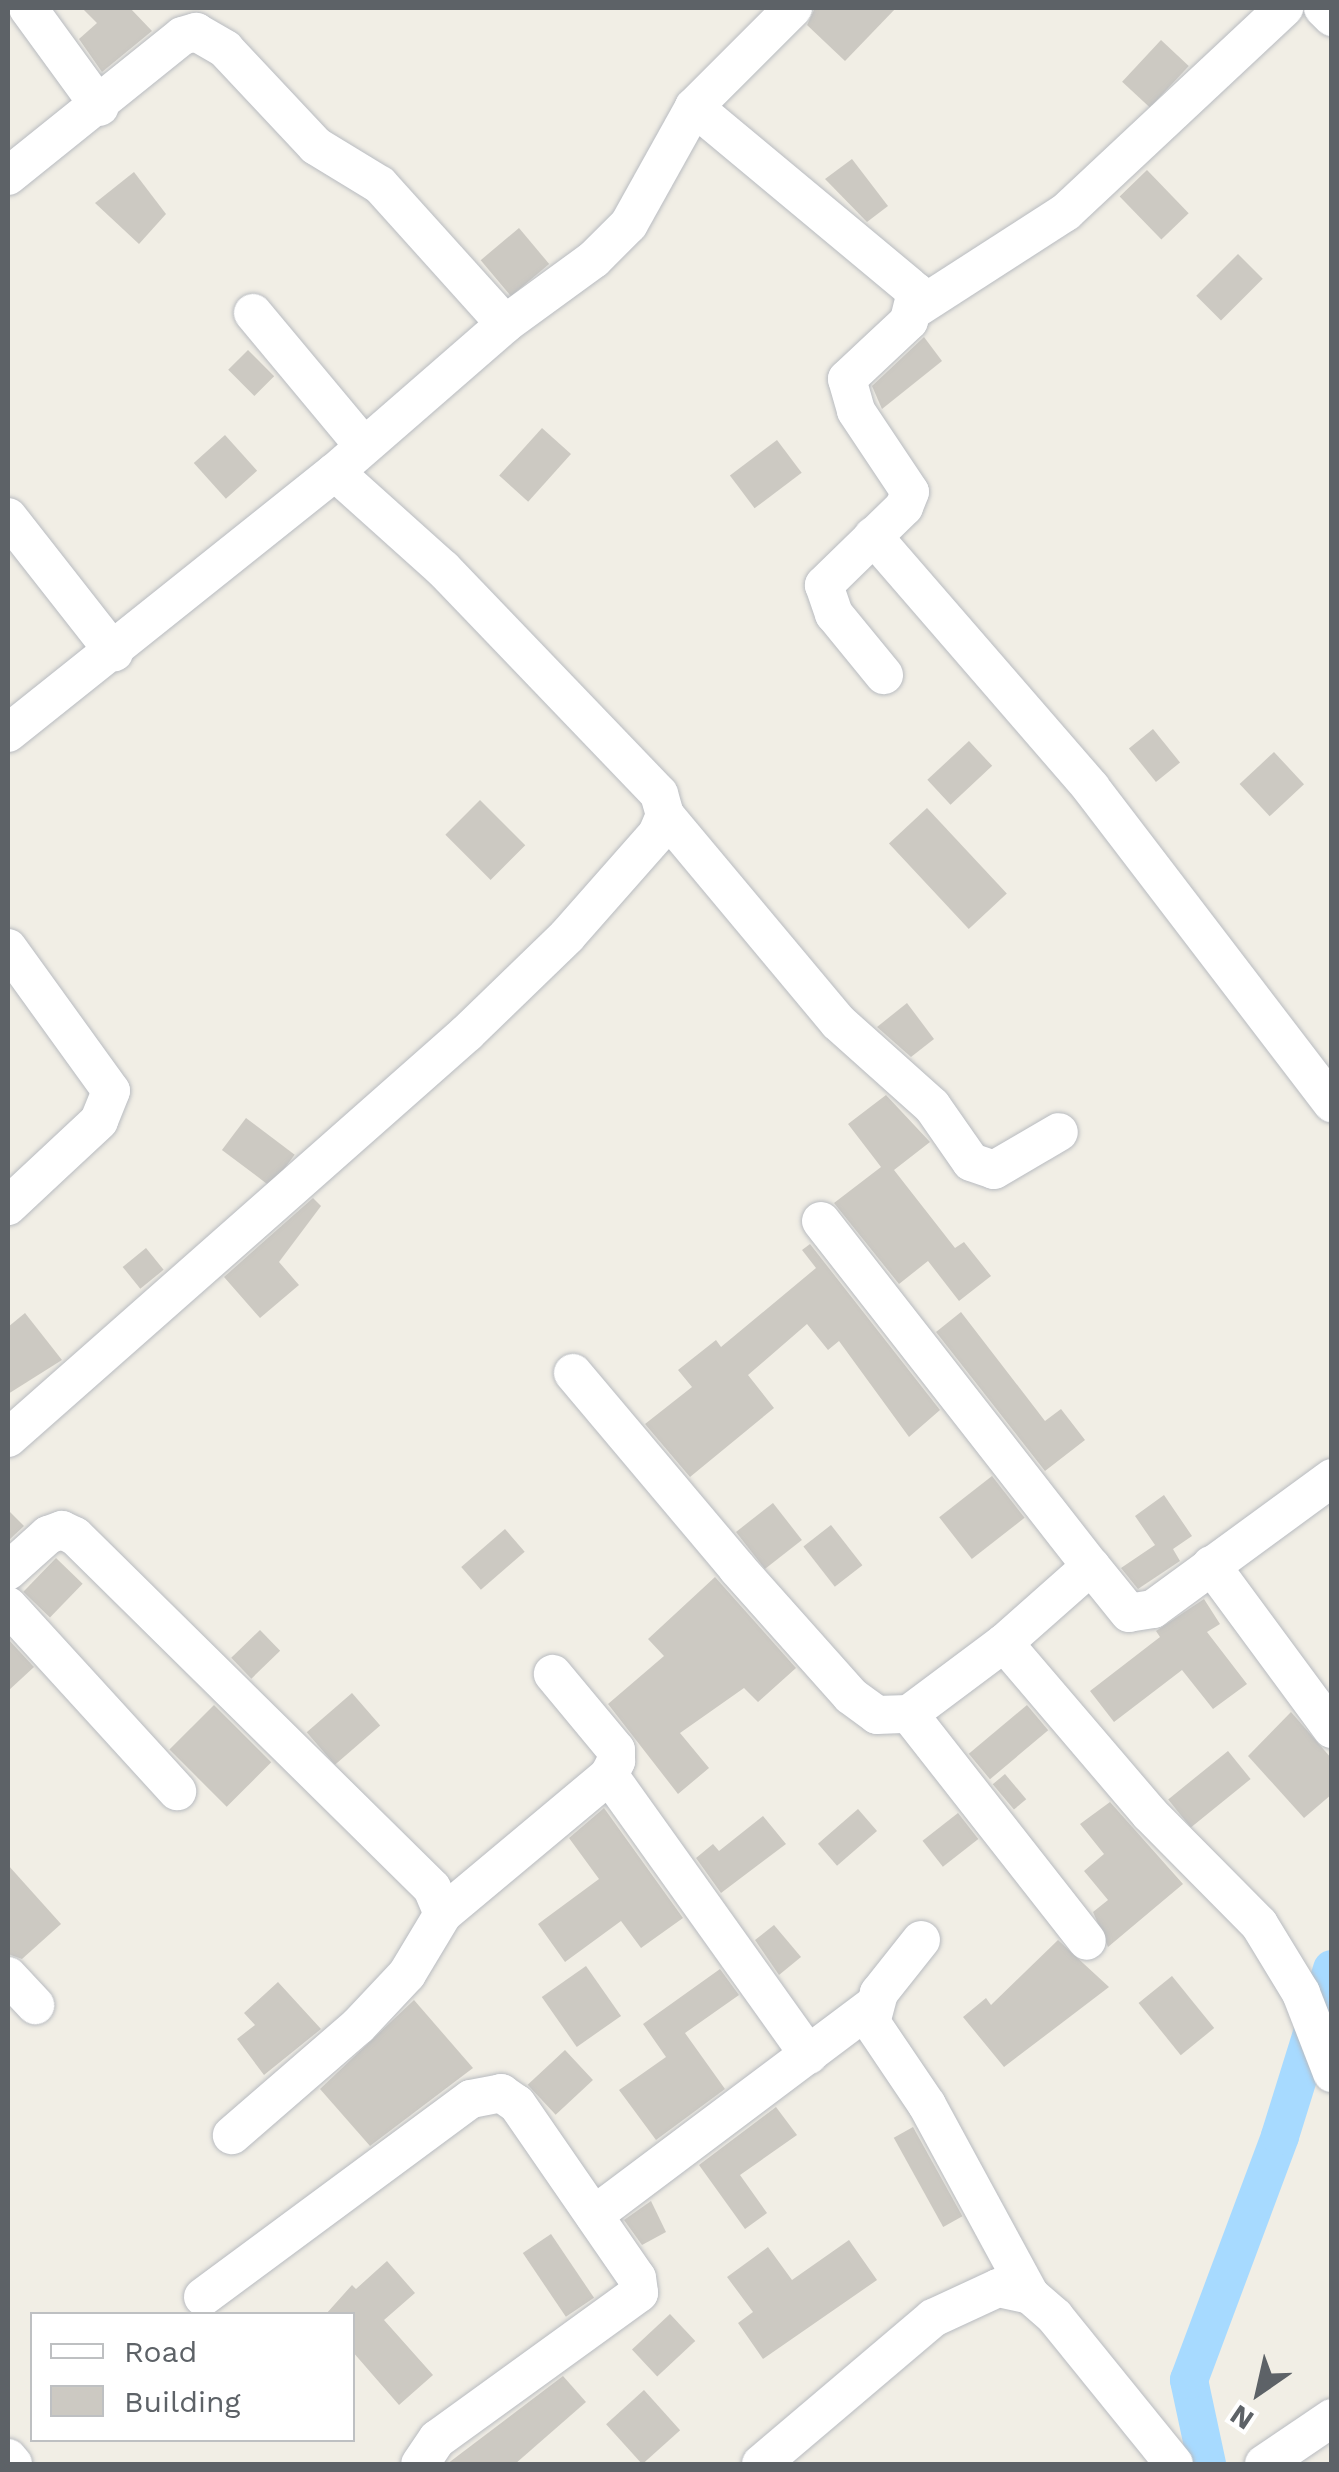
<!DOCTYPE html>
<html>
<head>
<meta charset="utf-8">
<style>
  body { margin:0 }
  #map { position:relative; width:1339px; height:2472px; overflow:hidden; background:#f1eee5; font-family:"Work Sans",sans-serif }
  div>[style] { position:absolute }
  [style*='--x'] { left:calc(var(--x)*1px); top:calc(var(--y)*1px); width:calc(var(--w)*1px); rotate:calc(var(--a)*1deg) }
  .canal>* { height:38px; margin:-19px; padding:0 19px; transform-origin:19px; border-radius:19px; background:#a7daff }
  .building>* { inset:0; background:#ccc9c2; transform-origin:0 0 }
  .roads { filter:drop-shadow(0 0 2px #b8bbc0) drop-shadow(0 0 2px #b8bbc0) }
  .minor>* { height:38px; margin:-19px; padding:0 19px; transform-origin:19px; border-radius:19px; background:#fff }
  span { translate:-50% -50%; white-space:nowrap; text-align:center; line-height:1.15; -webkit-text-stroke:8px #fff; paint-order:stroke }
  .frame { position:absolute; inset:0; border:10px solid #5d6267; pointer-events:none }
  .legend { position:absolute; left:30px; top:2312px; width:325px; height:130px; box-sizing:border-box; background:#fff; border:2px solid #bec0c2; margin:0; padding:12px 18px; list-style:none; font-size:30px; color:#5d6267 }
  .legend li { display:flex; align-items:center; gap:20px; height:50px }
  .legend b { width:50px; border:2px solid #bec0c2 }
  .north { position:absolute; left:1209px; top:2342px; width:100px; height:100px; -webkit-text-stroke:8px #fff; paint-order:stroke; rotate:214deg; font-size:28px; font-weight:700; line-height:40px; text-align:center; color:#5d6267 }
  .north::after { content:''; display:block; margin:auto; width:35px; height:45px; background:#5d6267; clip-path:polygon(50% 0,100% 100%,50% 72%,0 100%) }
</style>
</head>
<body>
<div id="map">
  <div class="canal">
    <i style="--x:1207;--y:2464;--w:86;--a:-102.1"></i>
    <i style="--x:1189;--y:2380;--w:260;--a:-69.5"></i>
    <i style="--x:1280;--y:2136;--w:175;--a:-72.7"></i>
  </div>
  <div class="building">
    <i style="clip-path:polygon(82px 8px,130px 8px,152px 31px,102px 72px,79px 39px,97px 23px)"></i>
    <i style="clip-path:polygon(815px 8px,896px 8px,845px 61px,807px 25px)"></i>
    <i style="left:1161px;top:40px;width:38px;height:57px;rotate:43deg"></i>
    <i style="clip-path:polygon(852px 159px,888px 206px,867px 222px,825px 179px)"></i>
    <i style="left:1147px;top:170px;width:60px;height:38px;rotate:46deg"></i>
    <i style="clip-path:polygon(134px 172px,166px 214px,139px 244px,95px 203px)"></i>
    <i style="left:519px;top:228px;width:47px;height:50px;rotate:50deg"></i>
    <i style="left:1238px;top:254px;width:35px;height:59px;rotate:45deg"></i>
    <i style="clip-path:polygon(924px 337px,942px 361px,882px 409px,872px 386px)"></i>
    <i style="left:248px;top:350px;width:37px;height:28px;rotate:45deg"></i>
    <i style="left:542px;top:428px;width:39px;height:64px;rotate:42deg"></i>
    <i style="left:225px;top:435px;width:48px;height:42px;rotate:48deg"></i>
    <i style="left:777px;top:440px;width:41px;height:59px;rotate:53deg"></i>
    <i style="left:1153px;top:729px;width:43px;height:31px;rotate:51deg"></i>
    <i style="left:969px;top:741px;width:34px;height:57px;rotate:47deg"></i>
    <i style="left:1274px;top:752px;width:44px;height:47px;rotate:47deg"></i>
    <i style="left:480px;top:800px;width:64px;height:49px;rotate:45deg"></i>
    <i style="left:927px;top:808px;width:117px;height:52px;rotate:47deg"></i>
    <i style="clip-path:polygon(907px 1003px,934px 1039px,911px 1057px,877px 1027px)"></i>
    <i style="clip-path:polygon(886px 1095px,930px 1142px,894px 1170px,955px 1248px,964px 1242px,991px 1276px,959px 1301px,928px 1261px,899px 1284px,834px 1203px,881px 1167px,848px 1124px)"></i>
    <i style="left:246px;top:1118px;width:61px;height:40px;rotate:37deg"></i>
    <i style="clip-path:polygon(313px 1198px,321px 1206px,279px 1262px,299px 1285px,260px 1318px,224px 1277px)"></i>
    <i style="clip-path:polygon(810px 1244px,940px 1410px,909px 1437px,839px 1341px,828px 1350px,807px 1324px,748px 1375px,774px 1408px,690px 1477px,645px 1424px,692px 1387px,678px 1370px,716px 1340px,721px 1347px,816px 1268px,802px 1250px)"></i>
    <i style="left:146px;top:1248px;width:28px;height:30px;rotate:51deg"></i>
    <i style="clip-path:polygon(961px 1312px,1045px 1421px,1061px 1409px,1085px 1440px,1045px 1471px,936px 1332px)"></i>
    <i style="clip-path:polygon(25px 1313px,62px 1360px,8px 1394px,8px 1327px)"></i>
    <i style="left:992px;top:1476px;width:53px;height:67px;rotate:52deg"></i>
    <i style="clip-path:polygon(1164px 1495px,1192px 1536px,1173px 1549px,1180px 1561px,1138px 1589px,1121px 1568px,1155px 1545px,1135px 1516px)"></i>
    <i style="left:773px;top:1503px;width:47px;height:47px;rotate:52deg"></i>
    <i style="clip-path:polygon(8px 1510px,24px 1526px,8px 1541px)"></i>
    <i style="left:831px;top:1525px;width:51px;height:35px;rotate:52deg"></i>
    <i style="left:505px;top:1529px;width:30px;height:58px;rotate:49deg"></i>
    <i style="left:56px;top:1558px;width:37px;height:47px;rotate:44deg"></i>
    <i style="clip-path:polygon(715px 1577px,796px 1668px,758px 1702px,744px 1688px,680px 1733px,709px 1768px,678px 1794px,608px 1704px,664px 1656px,648px 1639px)"></i>
    <i style="clip-path:polygon(1204px 1599px,1220px 1624px,1207px 1632px,1247px 1684px,1213px 1709px,1182px 1670px,1114px 1722px,1090px 1691px,1160px 1637px,1156px 1631px)"></i>
    <i style="left:260px;top:1630px;width:29px;height:40px;rotate:46deg"></i>
    <i style="clip-path:polygon(8px 1639px,34px 1667px,8px 1691px)"></i>
    <i style="left:352px;top:1693px;width:43px;height:60px;rotate:49deg"></i>
    <i style="left:214px;top:1705px;width:81px;height:63px;rotate:45deg"></i>
    <i style="left:1027px;top:1705px;width:33px;height:76px;rotate:50deg"></i>
    <i style="clip-path:polygon(1291px 1712px,1332px 1759px,1332px 1794px,1304px 1818px,1248px 1756px)"></i>
    <i style="left:1228px;top:1751px;width:36px;height:77px;rotate:51deg"></i>
    <i style="left:1005px;top:1774px;width:33px;height:16px;rotate:50deg"></i>
    <i style="clip-path:polygon(1110px 1802px,1183px 1884px,1108px 1947px,1093px 1912px,1108px 1900px,1084px 1871px,1104px 1854px,1080px 1824px)"></i>
    <i style="clip-path:polygon(604px 1808px,683px 1918px,641px 1948px,621px 1921px,565px 1962px,538px 1924px,599px 1879px,569px 1838px)"></i>
    <i style="left:858px;top:1809px;width:29px;height:53px;rotate:49deg"></i>
    <i style="left:958px;top:1813px;width:33px;height:45px;rotate:52deg"></i>
    <i style="clip-path:polygon(763px 1816px,786px 1844px,721px 1893px,696px 1858px,713px 1844px,719px 1851px)"></i>
    <i style="clip-path:polygon(8px 1865px,61px 1924px,22px 1959px,8px 1954px)"></i>
    <i style="clip-path:polygon(774px 1925px,801px 1957px,779px 1975px,755px 1940px)"></i>
    <i style="clip-path:polygon(1058px 1940px,1109px 1987px,1004px 2067px,963px 2017px,986px 1998px,991px 2005px)"></i>
    <i style="left:586px;top:1966px;width:61px;height:54px;rotate:55deg"></i>
    <i style="clip-path:polygon(720px 1969px,739px 1995px,685px 2033px,725px 2089px,656px 2140px,619px 2090px,666px 2057px,643px 2024px)"></i>
    <i style="left:1172px;top:1976px;width:67px;height:43px;rotate:51deg"></i>
    <i style="clip-path:polygon(278px 1982px,321px 2029px,264px 2075px,237px 2039px,255px 2025px,244px 2013px)"></i>
    <i style="clip-path:polygon(414px 2000px,473px 2068px,370px 2146px,320px 2089px)"></i>
    <i style="left:565px;top:2050px;width:41px;height:51px;rotate:47deg"></i>
    <i style="clip-path:polygon(776px 2107px,797px 2135px,740px 2175px,767px 2213px,745px 2229px,699px 2165px)"></i>
    <i style="left:913px;top:2127px;width:102px;height:22px;rotate:61deg"></i>
    <i style="clip-path:polygon(651px 2201px,666px 2232px,642px 2245px,624px 2220px)"></i>
    <i style="left:551px;top:2234px;width:77px;height:34px;rotate:56deg"></i>
    <i style="clip-path:polygon(849px 2240px,877px 2280px,763px 2359px,738px 2323px,753px 2312px,727px 2277px,768px 2247px,792px 2280px)"></i>
    <i style="clip-path:polygon(387px 2261px,415px 2293px,384px 2320px,433px 2375px,399px 2405px,352px 2351px,352px 2314px,326px 2314px,352px 2285px,356px 2289px)"></i>
    <i style="left:670px;top:2314px;width:37px;height:52px;rotate:47deg"></i>
    <i style="clip-path:polygon(563px 2376px,586px 2402px,515px 2464px,447px 2464px)"></i>
    <i style="left:644px;top:2390px;width:54px;height:51px;rotate:48deg"></i>
  </div>
  <div class="roads">
    <div class="minor">
      <i style="--x:28;--y:8;--w:122;--a:54"></i>
      <i style="--x:1323;--y:8;--w:13;--a:45"></i>
      <i style="--x:694;--y:107;--w:289;--a:39.8"></i>
      <i style="--x:916;--y:292;--w:30;--a:104"></i>
      <i style="--x:909;--y:321;--w:85;--a:136.9"></i>
      <i style="--x:847;--y:379;--w:33;--a:74"></i>
      <i style="--x:856;--y:411;--w:97;--a:56.3"></i>
      <i style="--x:910;--y:492;--w:16;--a:112"></i>
      <i style="--x:904;--y:507;--w:112;--a:135.7"></i>
      <i style="--x:824;--y:585;--w:31;--a:71"></i>
      <i style="--x:834;--y:614;--w:79;--a:50.7"></i>
      <i style="--x:8;--y:176;--w:223;--a:-38.8"></i>
      <i style="--x:182;--y:36;--w:15;--a:-16"></i>
      <i style="--x:196;--y:32;--w:34;--a:30"></i>
      <i style="--x:225;--y:49;--w:133;--a:46.8"></i>
      <i style="--x:316;--y:146;--w:75;--a:31.4"></i>
      <i style="--x:380;--y:185;--w:187;--a:48"></i>
      <i style="--x:917;--y:308;--w:177;--a:-32.8"></i>
      <i style="--x:1066;--y:212;--w:299;--a:-43.1"></i>
      <i style="--x:253;--y:313;--w:173;--a:50.2"></i>
      <i style="--x:8;--y:517;--w:172;--a:51.9"></i>
      <i style="--x:873;--y:536;--w:333;--a:49.1"></i>
      <i style="--x:1091;--y:788;--w:397;--a:52.6"></i>
      <i style="--x:8;--y:733;--w:418;--a:-38.6"></i>
      <i style="--x:335;--y:472;--w:225;--a:-41"></i>
      <i style="--x:505;--y:324;--w:110;--a:-36.1"></i>
      <i style="--x:594;--y:259;--w:49;--a:-45"></i>
      <i style="--x:629;--y:224;--w:134;--a:-60.9"></i>
      <i style="--x:694;--y:107;--w:140;--a:-45"></i>
      <i style="--x:665;--y:815;--w:270;--a:50.1"></i>
      <i style="--x:838;--y:1022;--w:126;--a:41.8"></i>
      <i style="--x:932;--y:1106;--w:68;--a:55.1"></i>
      <i style="--x:971;--y:1162;--w:24;--a:19"></i>
      <i style="--x:994;--y:1170;--w:75;--a:-30.3"></i>
      <i style="--x:8;--y:948;--w:176;--a:54.2"></i>
      <i style="--x:111;--y:1091;--w:32;--a:112"></i>
      <i style="--x:99;--y:1121;--w:125;--a:137"></i>
      <i style="--x:821;--y:1221;--w:438;--a:52"></i>
      <i style="--x:573;--y:1373;--w:255;--a:49.9"></i>
      <i style="--x:737;--y:1568;--w:171;--a:48.3"></i>
      <i style="--x:851;--y:1696;--w:32;--a:36"></i>
      <i style="--x:877;--y:1715;--w:32;--a:-2"></i>
      <i style="--x:909;--y:1714;--w:119;--a:-36.8"></i>
      <i style="--x:8;--y:1438;--w:612;--a:-41.42"></i>
      <i style="--x:467;--y:1033;--w:139;--a:-44.1"></i>
      <i style="--x:567;--y:936;--w:136;--a:-48.6"></i>
      <i style="--x:657;--y:834;--w:21;--a:-67"></i>
      <i style="--x:665;--y:815;--w:22;--a:-106"></i>
      <i style="--x:659;--y:794;--w:312;--a:-133.8"></i>
      <i style="--x:443;--y:569;--w:145;--a:-138.1"></i>
      <i style="--x:1332;--y:1478;--w:222;--a:143.8"></i>
      <i style="--x:1153;--y:1609;--w:24;--a:171"></i>
      <i style="--x:1129;--y:1613;--w:60;--a:-129"></i>
      <i style="--x:1091;--y:1566;--w:116;--a:138.5"></i>
      <i style="--x:1004;--y:1643;--w:225;--a:49.5"></i>
      <i style="--x:1150;--y:1814;--w:155;--a:45.3"></i>
      <i style="--x:1259;--y:1924;--w:81;--a:58.7"></i>
      <i style="--x:1301;--y:1993;--w:86;--a:68.8"></i>
      <i style="--x:1211;--y:1565;--w:204;--a:53.6"></i>
      <i style="--x:8;--y:1571;--w:54;--a:-42"></i>
      <i style="--x:48;--y:1535;--w:15;--a:-20"></i>
      <i style="--x:62;--y:1530;--w:14;--a:25"></i>
      <i style="--x:75;--y:1536;--w:501;--a:44.6"></i>
      <i style="--x:432;--y:1888;--w:28;--a:67"></i>
      <i style="--x:443;--y:1914;--w:70;--a:121"></i>
      <i style="--x:407;--y:1974;--w:71;--a:133.3"></i>
      <i style="--x:358;--y:2026;--w:167;--a:139.1"></i>
      <i style="--x:8;--y:1606;--w:251;--a:47.6"></i>
      <i style="--x:909;--y:1714;--w:288;--a:51.9"></i>
      <i style="--x:609;--y:1775;--w:344;--a:54.5"></i>
      <i style="--x:443;--y:1914;--w:217;--a:-39.9"></i>
      <i style="--x:609;--y:1775;--w:16;--a:-63"></i>
      <i style="--x:616;--y:1761;--w:11;--a:-90"></i>
      <i style="--x:616;--y:1750;--w:99;--a:-129.7"></i>
      <i style="--x:921;--y:1940;--w:68;--a:128.4"></i>
      <i style="--x:879;--y:1993;--w:30;--a:105"></i>
      <i style="--x:871;--y:2022;--w:100;--a:56"></i>
      <i style="--x:927;--y:2105;--w:216;--a:61.5"></i>
      <i style="--x:8;--y:1976;--w:40;--a:47"></i>
      <i style="--x:594;--y:2215;--w:345;--a:-36.9"></i>
      <i style="--x:203;--y:2297;--w:333;--a:-36.5"></i>
      <i style="--x:471;--y:2099;--w:31;--a:-11"></i>
      <i style="--x:501;--y:2093;--w:19;--a:35"></i>
      <i style="--x:517;--y:2104;--w:211;--a:55.4"></i>
      <i style="--x:637;--y:2278;--w:15;--a:82"></i>
      <i style="--x:639;--y:2293;--w:249;--a:144.1"></i>
      <i style="--x:437;--y:2439;--w:30;--a:124"></i>
      <i style="--x:8;--y:2458;--w:8;--a:50"></i>
      <i style="--x:761;--y:2464;--w:226;--a:-40.3"></i>
      <i style="--x:933;--y:2318;--w:72;--a:-24.8"></i>
      <i style="--x:998;--y:2288;--w:33;--a:12"></i>
      <i style="--x:1030;--y:2295;--w:33;--a:41"></i>
      <i style="--x:1055;--y:2317;--w:189;--a:51"></i>
      <i style="--x:1264;--y:2464;--w:82;--a:-34.1"></i>
    </div>
  </div>
  <div class="frame"></div>
  <ul class="legend">
  <li><b style="height:12px;background:#fff"></b>Road</li>
  <li><b style="height:28px;background:#ccc9c2"></b>Building</li>
  </ul>
  <div class="north">N</div>
</div>
</body>
</html>
